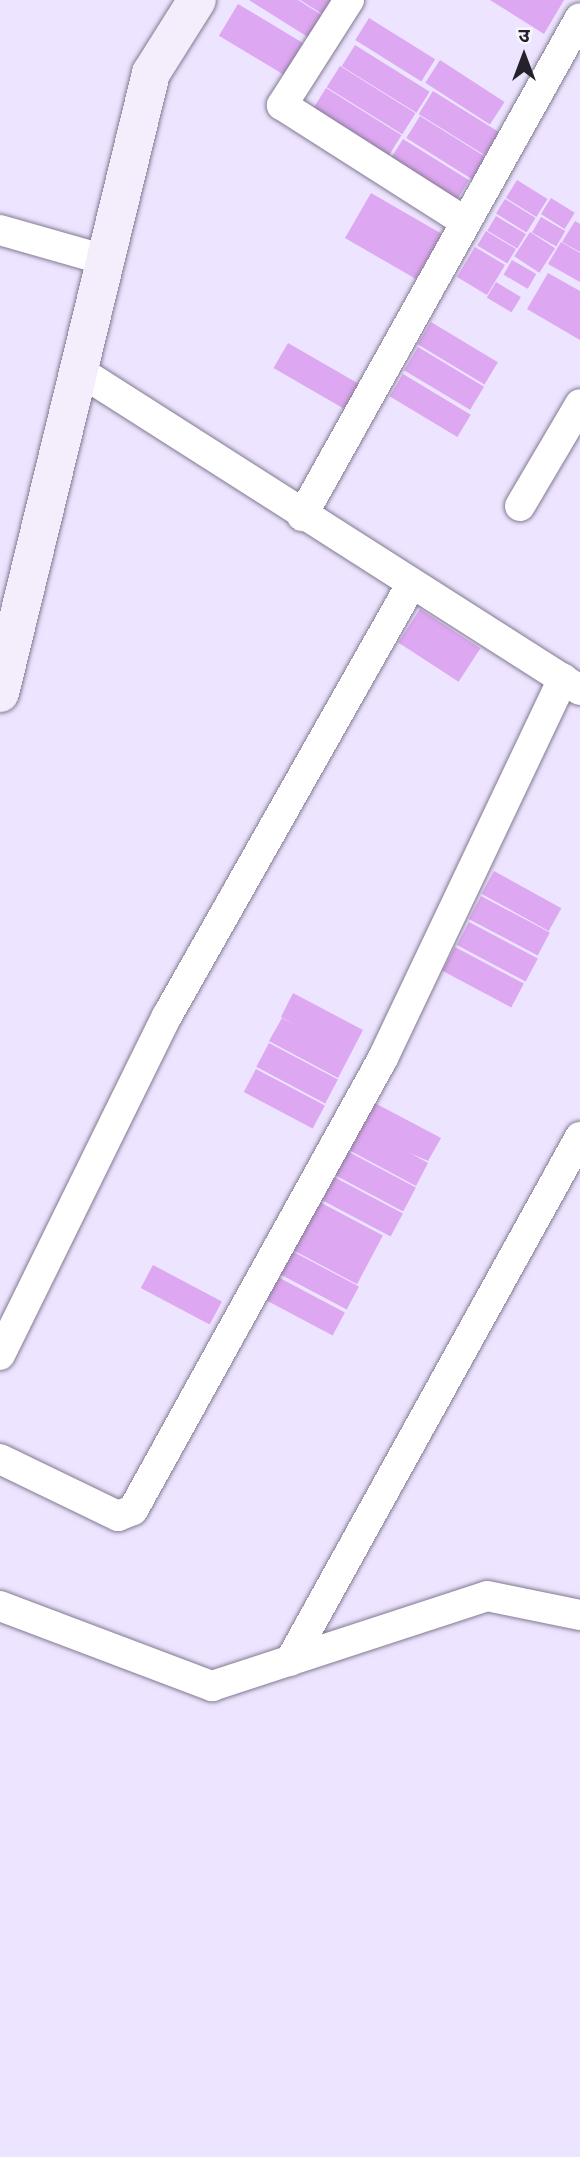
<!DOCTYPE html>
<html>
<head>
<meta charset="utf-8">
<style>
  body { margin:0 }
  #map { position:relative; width:580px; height:2157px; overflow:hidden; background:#ede4ff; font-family:Quicksand,"Noto Sans Devanagari",sans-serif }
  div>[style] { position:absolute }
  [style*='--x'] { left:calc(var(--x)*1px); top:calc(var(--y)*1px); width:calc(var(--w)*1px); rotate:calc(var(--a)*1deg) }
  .building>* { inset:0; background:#dda7f1; transform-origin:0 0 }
  .roads { filter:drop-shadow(0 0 2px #827a91) drop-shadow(0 0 2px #827a91) }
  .street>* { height:30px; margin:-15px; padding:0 15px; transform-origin:15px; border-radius:15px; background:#fff }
  .secondary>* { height:38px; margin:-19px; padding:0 19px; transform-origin:19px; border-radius:19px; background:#f4edfc }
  span { translate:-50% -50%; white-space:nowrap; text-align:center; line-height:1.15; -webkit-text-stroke:7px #f7f6fb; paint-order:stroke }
  .north { position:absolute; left:489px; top:21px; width:70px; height:70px; -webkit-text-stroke:5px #f7f6fb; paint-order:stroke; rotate:0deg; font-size:19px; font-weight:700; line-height:28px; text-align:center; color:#24212a }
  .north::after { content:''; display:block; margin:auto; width:24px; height:32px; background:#24212a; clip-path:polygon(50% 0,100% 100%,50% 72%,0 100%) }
</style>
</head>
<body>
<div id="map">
  <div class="building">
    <i style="clip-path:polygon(249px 0,298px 0,325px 17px,311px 39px)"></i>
    <i style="clip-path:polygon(300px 0,334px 0,324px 15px)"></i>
    <i style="clip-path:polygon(490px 0,564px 0,544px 34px)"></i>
    <i style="left:238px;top:4px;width:82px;height:37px;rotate:31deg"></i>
    <i style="left:369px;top:18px;width:78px;height:26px;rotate:32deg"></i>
    <i style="left:355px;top:45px;width:88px;height:25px;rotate:32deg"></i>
    <i style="left:440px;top:60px;width:77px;height:27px;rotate:33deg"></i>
    <i style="left:340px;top:66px;width:89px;height:25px;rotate:32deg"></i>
    <i style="left:326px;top:88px;width:89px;height:25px;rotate:32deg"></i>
    <i style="left:433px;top:91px;width:78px;height:27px;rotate:32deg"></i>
    <i style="left:420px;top:116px;width:78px;height:26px;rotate:32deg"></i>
    <i style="left:403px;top:139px;width:78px;height:25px;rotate:32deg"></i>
    <i style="left:517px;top:180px;width:36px;height:21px;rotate:32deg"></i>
    <i style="left:371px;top:193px;width:82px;height:52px;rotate:30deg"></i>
    <i style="left:551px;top:198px;width:28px;height:19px;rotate:32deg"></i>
    <i style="left:505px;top:199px;width:36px;height:17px;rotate:32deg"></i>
    <i style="left:496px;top:216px;width:35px;height:17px;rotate:31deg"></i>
    <i style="left:541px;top:217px;width:28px;height:18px;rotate:30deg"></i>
    <i style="clip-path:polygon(575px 221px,580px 224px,580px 252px,562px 242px)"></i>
    <i style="left:486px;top:231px;width:35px;height:17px;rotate:31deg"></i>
    <i style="left:530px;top:232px;width:30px;height:29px;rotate:33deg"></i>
    <i style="clip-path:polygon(561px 242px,580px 253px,580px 282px,548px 264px)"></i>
    <i style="left:475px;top:247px;width:35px;height:35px;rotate:31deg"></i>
    <i style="left:512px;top:260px;width:28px;height:17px;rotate:30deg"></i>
    <i style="clip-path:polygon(548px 273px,580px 291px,580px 340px,527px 309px)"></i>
    <i style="left:496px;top:282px;width:29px;height:18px;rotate:31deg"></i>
    <i style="left:431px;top:322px;width:78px;height:26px;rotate:31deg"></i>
    <i style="left:288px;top:343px;width:83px;height:29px;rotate:30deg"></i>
    <i style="left:418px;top:347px;width:77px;height:27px;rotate:31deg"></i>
    <i style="left:403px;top:374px;width:79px;height:26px;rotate:31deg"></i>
    <i style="left:420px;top:609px;width:72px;height:40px;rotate:33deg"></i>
    <i style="left:494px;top:871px;width:77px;height:26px;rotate:29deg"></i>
    <i style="left:481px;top:896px;width:78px;height:26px;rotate:28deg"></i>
    <i style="left:469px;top:922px;width:78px;height:26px;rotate:28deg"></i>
    <i style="left:455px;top:947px;width:78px;height:27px;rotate:28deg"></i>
    <i style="clip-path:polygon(293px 993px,363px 1030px,338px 1078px,269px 1041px,282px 1018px,300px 1027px,281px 1017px)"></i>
    <i style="left:269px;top:1043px;width:78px;height:27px;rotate:28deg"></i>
    <i style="left:256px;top:1069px;width:78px;height:26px;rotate:28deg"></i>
    <i style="clip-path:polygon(371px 1101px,441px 1138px,428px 1161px,410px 1153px,428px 1163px,416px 1186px,347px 1149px)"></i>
    <i style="left:347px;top:1151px;width:78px;height:27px;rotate:28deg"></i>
    <i style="left:334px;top:1177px;width:78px;height:26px;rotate:28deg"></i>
    <i style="left:314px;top:1199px;width:78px;height:55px;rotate:28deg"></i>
    <i style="left:290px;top:1250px;width:78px;height:26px;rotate:28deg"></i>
    <i style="left:153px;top:1265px;width:78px;height:26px;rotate:28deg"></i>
    <i style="left:276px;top:1276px;width:78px;height:26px;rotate:28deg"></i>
  </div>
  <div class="roads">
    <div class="street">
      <i style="--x:349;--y:0;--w:125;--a:122.5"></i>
      <i style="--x:282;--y:105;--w:216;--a:32.5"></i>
      <i style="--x:0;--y:230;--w:109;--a:15.9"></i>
      <i style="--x:78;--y:370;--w:595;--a:32.52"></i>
      <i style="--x:520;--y:506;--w:118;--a:-59.5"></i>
      <i style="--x:302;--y:516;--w:570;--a:-60.83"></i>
      <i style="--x:0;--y:1355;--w:378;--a:-63.8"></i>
      <i style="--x:167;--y:1016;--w:496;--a:-60.5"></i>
      <i style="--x:0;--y:1459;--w:131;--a:25.8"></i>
      <i style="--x:118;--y:1516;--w:16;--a:-22"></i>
      <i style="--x:133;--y:1510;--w:517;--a:-61.05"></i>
      <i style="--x:383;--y:1058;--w:420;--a:-64.6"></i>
      <i style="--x:0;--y:1606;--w:227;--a:20.7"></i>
      <i style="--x:212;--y:1686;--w:289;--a:-18.1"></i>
      <i style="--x:487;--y:1596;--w:95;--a:11.5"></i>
      <i style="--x:290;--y:1661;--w:599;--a:-61.04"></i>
    </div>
    <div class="secondary">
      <i style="--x:0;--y:693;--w:638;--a:-76.31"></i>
      <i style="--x:151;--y:73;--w:86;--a:-57.8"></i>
    </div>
  </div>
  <div class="north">उ</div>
</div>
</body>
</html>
